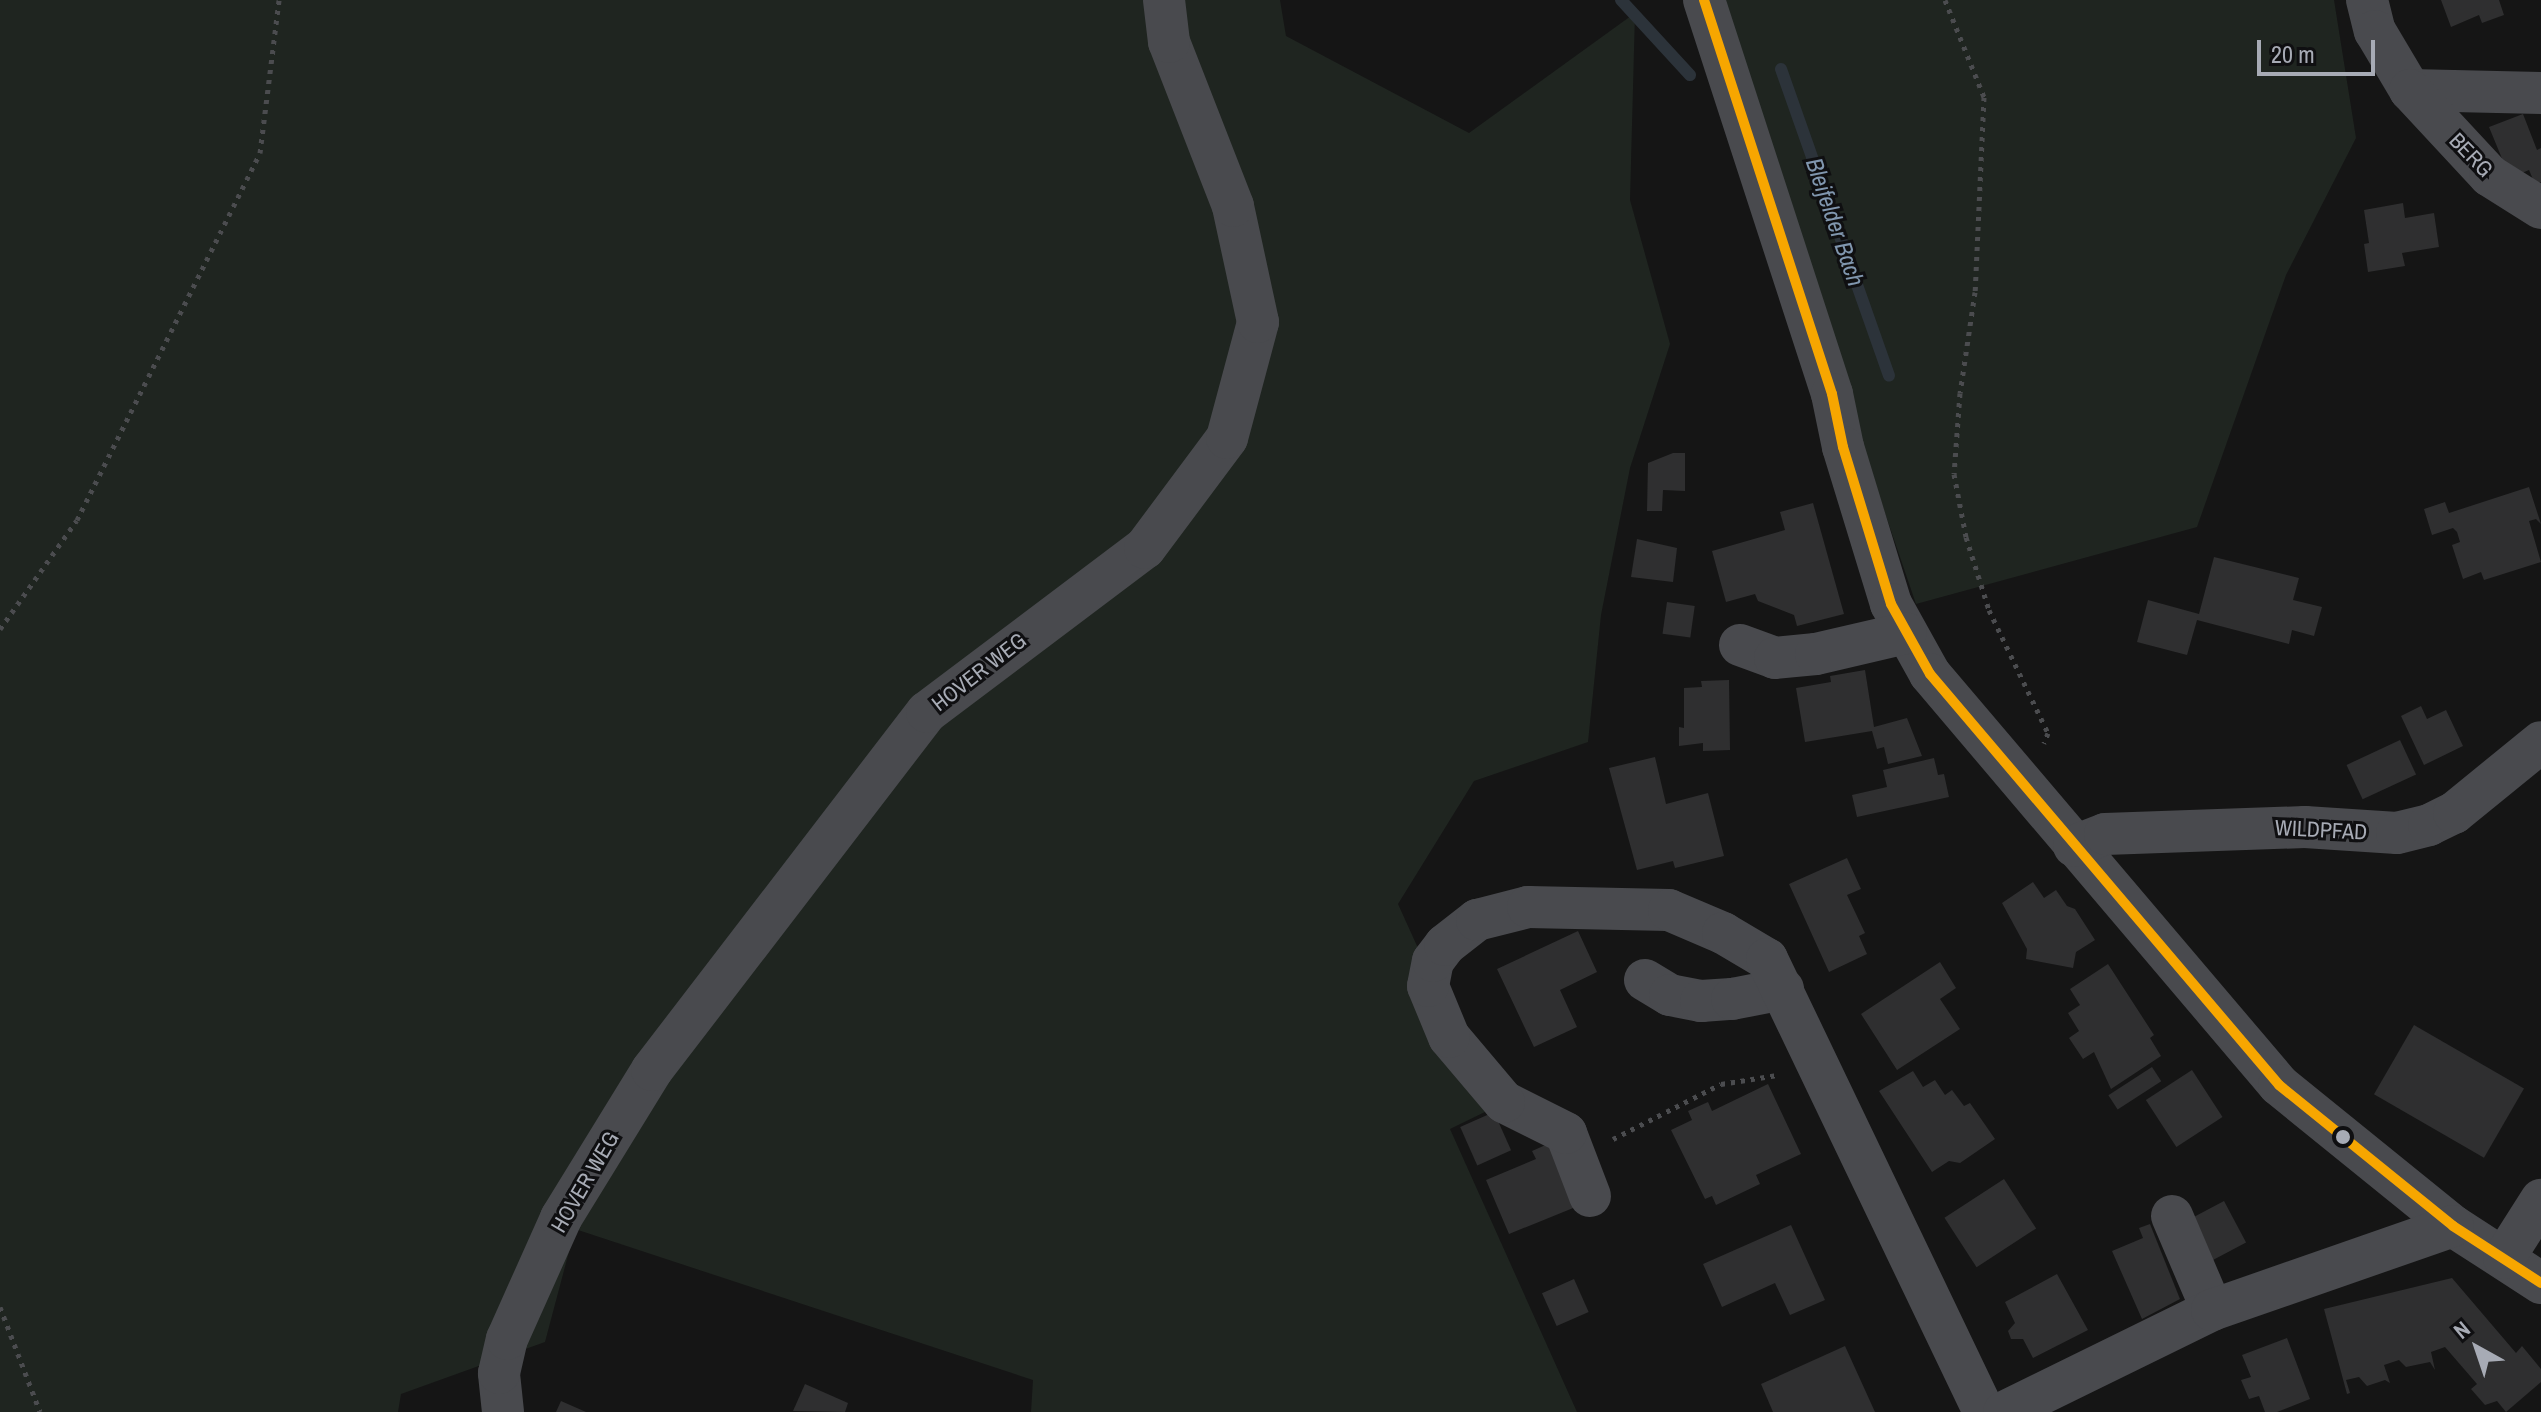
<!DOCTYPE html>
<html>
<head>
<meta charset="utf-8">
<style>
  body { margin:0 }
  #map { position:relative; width:2541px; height:1412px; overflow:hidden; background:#151515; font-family:"Archivo Narrow",sans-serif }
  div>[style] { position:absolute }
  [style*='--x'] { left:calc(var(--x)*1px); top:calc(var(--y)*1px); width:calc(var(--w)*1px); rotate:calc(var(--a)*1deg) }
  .green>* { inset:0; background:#1f2520 }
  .stream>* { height:12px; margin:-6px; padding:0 6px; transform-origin:6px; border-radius:6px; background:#2c333a }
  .building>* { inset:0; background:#2f2f30; transform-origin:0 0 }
  .path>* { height:5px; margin-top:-2.5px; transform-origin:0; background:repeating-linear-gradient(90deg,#4b4c4f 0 4px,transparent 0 10px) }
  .minor>* { height:42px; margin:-21px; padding:0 21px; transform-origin:21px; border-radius:21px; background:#494a4e }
  .bus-1>* { height:10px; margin:-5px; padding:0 5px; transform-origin:5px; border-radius:5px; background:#f7a600 }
  .dots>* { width:22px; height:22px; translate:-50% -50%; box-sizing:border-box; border:4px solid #0f0f11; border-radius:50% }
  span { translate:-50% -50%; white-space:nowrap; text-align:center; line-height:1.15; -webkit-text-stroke:6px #0f0f11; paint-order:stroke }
  .street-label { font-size:22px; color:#a7abb5 }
  .water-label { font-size:24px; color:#8096ae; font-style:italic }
  .north { position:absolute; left:2437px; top:1308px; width:80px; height:80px; -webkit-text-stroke:6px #0f0f11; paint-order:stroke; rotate:320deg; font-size:22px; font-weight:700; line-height:32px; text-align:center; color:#a7abb5 }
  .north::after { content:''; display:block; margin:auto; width:28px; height:36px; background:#a7abb5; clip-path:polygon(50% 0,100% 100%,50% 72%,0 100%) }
  .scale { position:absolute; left:2257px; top:40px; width:118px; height:36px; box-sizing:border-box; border:4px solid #a7abb5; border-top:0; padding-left:10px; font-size:24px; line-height:28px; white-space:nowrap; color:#a7abb5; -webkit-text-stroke:6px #0f0f11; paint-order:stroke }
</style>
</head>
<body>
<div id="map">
  <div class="green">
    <i style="clip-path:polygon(0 0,1280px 0,1286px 36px,1469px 133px,1635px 13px,1630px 200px,1670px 344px,1630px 468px,1601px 615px,1588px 742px,1474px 781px,1398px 904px,1491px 1109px,1450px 1129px,1577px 1412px,1031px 1412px,1033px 1380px,575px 1229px,545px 1342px,401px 1394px,398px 1412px,0 1412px)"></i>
    <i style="clip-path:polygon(1710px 0,2334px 0,2356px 138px,2286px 275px,2197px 527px,1916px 604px)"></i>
  </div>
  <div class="stream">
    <i style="--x:1621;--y:0;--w:102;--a:47.4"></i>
    <i style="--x:1781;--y:69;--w:325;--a:70.6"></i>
  </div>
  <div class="building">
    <i style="clip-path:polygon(2441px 0,2499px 0,2504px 15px,2482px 23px,2479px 15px,2451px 27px)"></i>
    <i style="clip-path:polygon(2523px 114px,2537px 150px,2541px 148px,2541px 182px,2535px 184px,2529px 170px,2510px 178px,2489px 127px)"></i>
    <i style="clip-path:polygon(2403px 203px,2405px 218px,2434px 213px,2439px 247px,2402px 253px,2405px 266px,2368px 272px,2364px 244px,2369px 243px,2364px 210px)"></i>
    <i style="clip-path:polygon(1673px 453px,1685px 453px,1685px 491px,1663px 490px,1662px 511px,1647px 511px,1648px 463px)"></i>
    <i style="clip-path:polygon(2529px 487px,2541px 524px,2536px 519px,2529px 521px,2541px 562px,2484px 580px,2481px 572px,2463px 579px,2452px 545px,2460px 542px,2457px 532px,2453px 528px,2432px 535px,2424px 509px,2445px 502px,2449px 513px)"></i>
    <i style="clip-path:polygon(1813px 503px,1844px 614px,1797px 626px,1794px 615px,1758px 601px,1755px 594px,1726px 602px,1712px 551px,1785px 530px,1780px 512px)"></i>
    <i style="clip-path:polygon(1637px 539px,1677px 548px,1673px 582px,1631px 577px)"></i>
    <i style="clip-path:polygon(2214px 557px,2299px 578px,2293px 600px,2322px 607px,2314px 636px,2292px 630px,2289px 644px,2197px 620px,2187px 655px,2137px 642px,2148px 600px,2199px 614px)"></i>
    <i style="left:1667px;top:602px;width:28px;height:32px;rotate:8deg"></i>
    <i style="clip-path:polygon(1865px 670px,1874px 727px,1907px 718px,1922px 756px,1888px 764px,1884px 747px,1877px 749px,1872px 731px,1805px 742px,1796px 688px,1831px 682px,1830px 676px)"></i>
    <i style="clip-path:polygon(1729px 680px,1730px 750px,1703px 751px,1703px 743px,1679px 746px,1679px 727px,1684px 728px,1684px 688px,1702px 687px,1701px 681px)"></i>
    <i style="clip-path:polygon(2421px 706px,2427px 719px,2446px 710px,2463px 746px,2424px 765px,2401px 716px)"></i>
    <i style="left:2400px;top:740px;width:38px;height:59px;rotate:65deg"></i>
    <i style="clip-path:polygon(1655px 757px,1666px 804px,1708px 793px,1724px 856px,1675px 868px,1673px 861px,1637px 870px,1609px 768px)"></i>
    <i style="clip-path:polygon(1934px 758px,1938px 775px,1944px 774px,1949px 797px,1857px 817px,1852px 795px,1887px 787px,1883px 770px)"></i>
    <i style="clip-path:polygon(1847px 858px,1861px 889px,1847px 895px,1865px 933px,1859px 936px,1867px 954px,1829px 972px,1789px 884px)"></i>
    <i style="clip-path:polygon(2033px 882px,2044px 898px,2056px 890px,2067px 906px,2075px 909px,2095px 940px,2076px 952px,2073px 968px,2026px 959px,2027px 949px,2002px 903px)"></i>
    <i style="clip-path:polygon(1578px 931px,1597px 972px,1560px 990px,1577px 1027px,1534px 1047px,1497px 969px)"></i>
    <i style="clip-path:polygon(1940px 962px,1956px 988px,1940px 999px,1960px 1029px,1897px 1070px,1861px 1014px)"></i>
    <i style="clip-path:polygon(2108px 964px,2154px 1035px,2150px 1038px,2161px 1056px,2111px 1089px,2094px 1052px,2083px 1059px,2069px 1038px,2079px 1031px,2068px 1013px,2080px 1005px,2070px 989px)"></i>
    <i style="left:2414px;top:1025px;width:127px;height:80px;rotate:30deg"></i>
    <i style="left:2152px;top:1067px;width:17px;height:52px;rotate:57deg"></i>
    <i style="left:2192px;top:1070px;width:56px;height:55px;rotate:57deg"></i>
    <i style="clip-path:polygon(1913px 1071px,1923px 1087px,1935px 1080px,1945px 1095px,1952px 1090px,1964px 1106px,1970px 1103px,1995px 1139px,1960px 1163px,1949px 1161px,1932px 1172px,1879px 1091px)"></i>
    <i style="clip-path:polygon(1768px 1084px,1801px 1154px,1756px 1175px,1760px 1184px,1716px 1205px,1712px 1196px,1705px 1199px,1671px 1130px,1692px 1120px,1688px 1111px,1708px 1102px,1712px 1111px)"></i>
    <i style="left:1494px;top:1112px;width:42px;height:37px;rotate:66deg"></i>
    <i style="clip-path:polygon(1557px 1140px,1583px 1204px,1509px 1234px,1486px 1180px,1536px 1159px,1532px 1151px)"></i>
    <i style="left:2004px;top:1179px;width:59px;height:71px;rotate:57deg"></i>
    <i style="left:2224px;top:1201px;width:47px;height:46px;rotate:62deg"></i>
    <i style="clip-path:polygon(2150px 1224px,2180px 1299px,2142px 1319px,2112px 1251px,2143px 1238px,2139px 1228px)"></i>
    <i style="clip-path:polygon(1791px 1225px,1825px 1300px,1790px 1315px,1775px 1283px,1722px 1307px,1703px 1264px)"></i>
    <i style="clip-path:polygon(2057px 1274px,2088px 1330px,2033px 1358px,2023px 1339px,2011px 1339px,2008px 1331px,2015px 1323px,2005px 1302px)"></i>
    <i style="clip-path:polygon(2452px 1278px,2516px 1353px,2522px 1346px,2541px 1369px,2541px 1382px,2506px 1412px,2497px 1401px,2485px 1405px,2471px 1389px,2477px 1384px,2445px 1347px,2431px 1352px,2435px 1370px,2430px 1362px,2406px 1367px,2399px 1360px,2384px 1365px,2390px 1383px,2385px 1380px,2367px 1386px,2359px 1377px,2346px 1380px,2350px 1393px,2347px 1394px,2324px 1309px)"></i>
    <i style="left:1574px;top:1279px;width:36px;height:35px;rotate:66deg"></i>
    <i style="clip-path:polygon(2287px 1338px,2310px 1399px,2277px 1412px,2265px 1412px,2259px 1396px,2249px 1399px,2241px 1380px,2251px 1377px,2242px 1355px)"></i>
    <i style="clip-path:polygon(1845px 1346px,1875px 1412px,1773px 1412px,1761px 1384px)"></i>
    <i style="clip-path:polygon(805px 1384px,848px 1403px,845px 1412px,793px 1411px)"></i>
    <i style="clip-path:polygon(561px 1401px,586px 1412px,556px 1412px)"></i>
  </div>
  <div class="path">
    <i style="--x:1945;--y:0;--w:105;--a:68.1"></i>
    <i style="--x:1984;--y:97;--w:195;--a:92.6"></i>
    <i style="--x:1975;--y:292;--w:102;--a:98.4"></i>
    <i style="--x:1960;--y:393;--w:81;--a:94.2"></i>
    <i style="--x:1954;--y:474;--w:64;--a:79.2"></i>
    <i style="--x:1966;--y:537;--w:77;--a:72.5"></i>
    <i style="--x:1989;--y:610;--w:136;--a:64.4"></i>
    <i style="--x:2048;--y:733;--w:11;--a:112"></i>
    <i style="--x:0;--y:629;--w:133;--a:-54.8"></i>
    <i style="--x:77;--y:520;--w:410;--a:-63.5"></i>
    <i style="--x:260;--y:153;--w:154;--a:-82.9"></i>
    <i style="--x:1613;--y:1139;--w:121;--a:-27"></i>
    <i style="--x:1721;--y:1084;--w:57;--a:-9.1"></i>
    <i style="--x:0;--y:1307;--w:112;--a:69.1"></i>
  </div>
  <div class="minor">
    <i style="--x:1704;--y:0;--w:414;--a:72"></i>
    <i style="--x:1832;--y:394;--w:54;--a:78.3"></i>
    <i style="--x:1843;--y:447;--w:164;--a:73"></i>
    <i style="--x:1891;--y:604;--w:80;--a:60.9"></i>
    <i style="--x:1930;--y:674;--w:539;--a:49.66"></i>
    <i style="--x:2279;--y:1085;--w:224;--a:39"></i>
    <i style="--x:2453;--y:1226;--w:105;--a:32.9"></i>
    <i style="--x:2367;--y:0;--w:32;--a:76"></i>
    <i style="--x:2375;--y:31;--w:69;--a:59.3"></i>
    <i style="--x:2410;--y:90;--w:131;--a:1.3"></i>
    <i style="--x:2410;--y:90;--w:117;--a:47.1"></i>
    <i style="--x:2490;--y:176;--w:60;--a:32.1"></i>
    <i style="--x:1740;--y:645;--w:37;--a:20"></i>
    <i style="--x:1775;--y:658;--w:41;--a:-5.6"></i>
    <i style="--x:1816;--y:654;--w:92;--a:-13.1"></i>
    <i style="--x:2074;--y:846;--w:33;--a:-21"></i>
    <i style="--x:2105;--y:834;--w:200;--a:-2"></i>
    <i style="--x:2305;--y:827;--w:92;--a:3.7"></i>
    <i style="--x:2397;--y:833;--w:33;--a:-14"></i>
    <i style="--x:2429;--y:825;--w:28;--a:-26"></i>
    <i style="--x:2454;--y:813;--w:112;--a:-39.2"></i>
    <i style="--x:1645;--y:980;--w:29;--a:31"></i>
    <i style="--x:1670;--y:995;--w:32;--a:11"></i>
    <i style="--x:1701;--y:1001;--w:31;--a:-4"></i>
    <i style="--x:1732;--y:999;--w:52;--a:-11.1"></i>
    <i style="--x:1590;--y:1196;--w:67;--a:-110.9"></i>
    <i style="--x:1566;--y:1133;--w:69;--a:-153.4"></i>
    <i style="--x:1504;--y:1102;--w:85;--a:-130.2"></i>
    <i style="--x:1449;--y:1037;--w:55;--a:-112.4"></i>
    <i style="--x:1428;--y:986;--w:25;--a:-79"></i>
    <i style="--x:1433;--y:961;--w:20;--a:-53"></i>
    <i style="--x:1445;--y:945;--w:41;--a:-38"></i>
    <i style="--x:1477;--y:920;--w:53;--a:-14.3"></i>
    <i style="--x:1528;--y:907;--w:141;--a:1.2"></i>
    <i style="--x:1669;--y:910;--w:59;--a:23.1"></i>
    <i style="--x:1723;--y:933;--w:51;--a:30.6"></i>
    <i style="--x:1767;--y:959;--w:502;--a:64.4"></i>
    <i style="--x:2172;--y:1216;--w:102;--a:66.9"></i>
    <i style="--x:2504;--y:1258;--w:69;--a:-57.5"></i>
    <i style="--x:503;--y:1412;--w:39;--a:-96"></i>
    <i style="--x:499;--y:1373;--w:35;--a:-77"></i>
    <i style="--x:507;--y:1339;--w:133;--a:-65.9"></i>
    <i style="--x:561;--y:1218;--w:174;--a:-58.4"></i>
    <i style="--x:652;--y:1070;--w:451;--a:-52.5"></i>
    <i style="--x:927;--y:712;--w:273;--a:-37"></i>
    <i style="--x:1145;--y:548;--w:137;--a:-53.3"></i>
    <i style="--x:1227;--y:438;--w:120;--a:-75"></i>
    <i style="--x:1258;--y:322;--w:119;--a:-102.2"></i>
    <i style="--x:1233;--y:206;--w:176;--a:-111.3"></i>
    <i style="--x:1169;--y:42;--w:42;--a:-96.8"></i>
    <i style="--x:2004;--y:1412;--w:232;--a:-26.1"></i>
    <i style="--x:2212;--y:1310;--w:255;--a:-19.2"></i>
  </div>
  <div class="bus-1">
    <i style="--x:1704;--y:0;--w:414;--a:72"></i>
    <i style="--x:1832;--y:394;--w:54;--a:78.3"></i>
    <i style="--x:1843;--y:447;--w:164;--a:73"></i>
    <i style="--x:1891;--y:604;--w:80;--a:60.9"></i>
    <i style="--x:1930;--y:674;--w:539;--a:49.66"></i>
    <i style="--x:2279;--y:1085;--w:224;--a:39"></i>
    <i style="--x:2453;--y:1226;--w:105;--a:32.9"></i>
  </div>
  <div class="dots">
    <i style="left:2343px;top:1137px;background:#a7abb5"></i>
  </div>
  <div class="street-label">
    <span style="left:2471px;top:155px;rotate:46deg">BERG</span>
    <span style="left:979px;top:672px;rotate:-38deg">HOVER WEG</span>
    <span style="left:2321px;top:830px;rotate:3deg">WILDPFAD</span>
    <span style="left:585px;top:1182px;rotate:-60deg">HOVER WEG</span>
  </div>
  <div class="water-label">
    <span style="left:1835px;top:222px;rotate:71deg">Bleifelder Bach</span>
  </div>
  <div class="north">N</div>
  <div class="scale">20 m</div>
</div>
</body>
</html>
